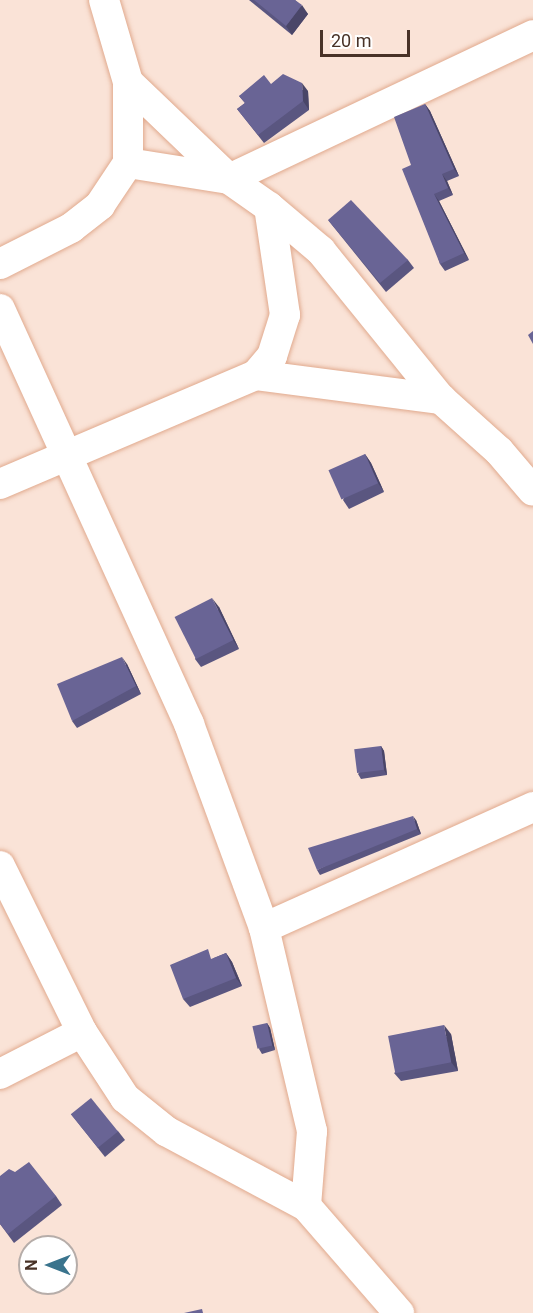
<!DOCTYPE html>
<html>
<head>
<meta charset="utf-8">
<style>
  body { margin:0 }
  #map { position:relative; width:533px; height:1313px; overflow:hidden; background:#fae3d7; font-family:Roboto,sans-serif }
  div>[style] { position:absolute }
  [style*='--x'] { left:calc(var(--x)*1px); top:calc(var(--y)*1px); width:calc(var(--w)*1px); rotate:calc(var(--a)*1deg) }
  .roads { filter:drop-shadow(0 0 2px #e1aa8e) drop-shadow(0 0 2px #e1aa8e) }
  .minor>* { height:30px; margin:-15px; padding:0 15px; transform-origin:15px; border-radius:15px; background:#fff }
  .wall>* { inset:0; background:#5a5680 }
  .shaded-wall>* { inset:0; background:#4a4668 }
  .building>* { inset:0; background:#696495; transform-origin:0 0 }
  span { translate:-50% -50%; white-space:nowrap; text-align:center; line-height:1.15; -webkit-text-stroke:6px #fff; paint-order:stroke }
  .north { position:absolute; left:18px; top:1235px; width:60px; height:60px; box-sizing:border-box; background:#fff; border:2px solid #b6ada9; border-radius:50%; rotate:270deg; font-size:16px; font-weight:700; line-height:24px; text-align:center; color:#483227 }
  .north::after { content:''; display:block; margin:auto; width:21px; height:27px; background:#3a748d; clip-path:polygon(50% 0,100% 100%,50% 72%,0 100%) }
  .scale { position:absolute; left:320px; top:30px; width:90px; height:27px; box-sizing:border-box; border:3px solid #483227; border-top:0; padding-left:8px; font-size:18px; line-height:21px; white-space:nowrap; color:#483227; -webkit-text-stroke:4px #fff; paint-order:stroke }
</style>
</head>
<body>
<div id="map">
  <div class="roads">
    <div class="minor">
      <i style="--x:128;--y:82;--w:140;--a:43.8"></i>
      <i style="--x:229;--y:179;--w:336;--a:-25.3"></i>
      <i style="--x:128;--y:163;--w:102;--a:9"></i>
      <i style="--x:229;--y:179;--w:49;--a:35"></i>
      <i style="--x:269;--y:207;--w:68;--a:40.2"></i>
      <i style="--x:321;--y:251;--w:191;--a:51"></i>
      <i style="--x:441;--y:399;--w:78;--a:41.9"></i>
      <i style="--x:499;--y:451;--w:52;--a:49.6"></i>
      <i style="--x:0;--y:264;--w:80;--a:-26.9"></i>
      <i style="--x:71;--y:228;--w:37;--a:-38"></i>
      <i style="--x:100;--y:205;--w:50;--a:-56.3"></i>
      <i style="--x:128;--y:163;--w:81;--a:-90"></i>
      <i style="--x:128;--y:82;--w:85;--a:-106.3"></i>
      <i style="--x:0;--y:309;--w:456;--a:65.5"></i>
      <i style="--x:189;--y:724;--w:217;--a:69.8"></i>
      <i style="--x:264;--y:928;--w:209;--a:76.7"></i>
      <i style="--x:312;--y:1131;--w:75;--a:94.6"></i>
      <i style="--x:256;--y:375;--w:187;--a:7.4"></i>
      <i style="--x:0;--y:484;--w:278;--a:-23.1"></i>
      <i style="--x:256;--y:375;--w:25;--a:-50"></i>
      <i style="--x:272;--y:356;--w:43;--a:-72.4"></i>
      <i style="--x:285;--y:315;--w:109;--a:-98.4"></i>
      <i style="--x:0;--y:866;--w:185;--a:63.7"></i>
      <i style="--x:82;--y:1032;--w:79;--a:56.9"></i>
      <i style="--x:125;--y:1098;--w:53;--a:38.8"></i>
      <i style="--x:166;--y:1131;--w:159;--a:28.2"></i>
      <i style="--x:306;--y:1206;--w:142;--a:49"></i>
      <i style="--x:264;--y:928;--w:295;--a:-24.2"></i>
      <i style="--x:0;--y:1074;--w:92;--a:-27.1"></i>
    </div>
  </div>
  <div class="wall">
    <i style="clip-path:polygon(249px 0,295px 0,308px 14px,292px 35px)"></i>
    <i style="clip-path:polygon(271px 84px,308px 91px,309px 110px,264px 143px,237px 109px,245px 103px,239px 96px)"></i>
    <i style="clip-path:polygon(425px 104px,430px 111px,459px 176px,447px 181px,453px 195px,439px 201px,469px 260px,445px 271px,440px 264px,411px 165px)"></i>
    <i style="clip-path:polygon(328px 220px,408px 260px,414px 268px,386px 292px)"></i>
    <i style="clip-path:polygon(365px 454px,371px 463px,384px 492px,349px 509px,343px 500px)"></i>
    <i style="clip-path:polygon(219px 607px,239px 649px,201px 667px,195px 659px)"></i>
    <i style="clip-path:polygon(127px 664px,141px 694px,77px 728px,72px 721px)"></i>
    <i style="clip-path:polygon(381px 746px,384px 751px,387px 775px,361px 779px,358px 774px)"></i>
    <i style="clip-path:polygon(416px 820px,421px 834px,320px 875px,317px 870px)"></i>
    <i style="clip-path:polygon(226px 953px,232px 962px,242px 986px,190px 1007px,183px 999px,214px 958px)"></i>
    <i style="clip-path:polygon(267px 1023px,270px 1028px,275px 1050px,262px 1054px,259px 1049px)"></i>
    <i style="clip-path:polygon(451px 1034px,458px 1071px,401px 1081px,394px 1073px)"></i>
    <i style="clip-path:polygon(71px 1114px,118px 1131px,125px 1140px,105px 1157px)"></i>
    <i style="clip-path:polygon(0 1176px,56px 1196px,62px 1205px,14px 1243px,0 1224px)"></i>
  </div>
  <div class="shaded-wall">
    <i style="clip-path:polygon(302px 5px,308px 14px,292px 35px,286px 26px)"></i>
    <i style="clip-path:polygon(302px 83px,308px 91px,309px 110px,303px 101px)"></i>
    <i style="clip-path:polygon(425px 104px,430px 111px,459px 176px,454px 169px)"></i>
    <i style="clip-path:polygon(442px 174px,447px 181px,453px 195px,448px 188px)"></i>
    <i style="clip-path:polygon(434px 194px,439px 201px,469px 260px,464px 253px)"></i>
    <i style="clip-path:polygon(365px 454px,371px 463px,384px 492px,378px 483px)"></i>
    <i style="clip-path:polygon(212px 598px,219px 607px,239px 649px,233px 640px)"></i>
    <i style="clip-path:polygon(122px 657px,127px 664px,141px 694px,136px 686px)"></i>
    <i style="clip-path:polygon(381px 746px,384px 751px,387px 775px,384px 770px)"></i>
    <i style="clip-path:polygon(413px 816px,416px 820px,421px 834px,417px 829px)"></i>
    <i style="clip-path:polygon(226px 953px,232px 962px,242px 986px,236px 978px)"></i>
    <i style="clip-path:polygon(267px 1023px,270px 1028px,275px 1050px,272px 1045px)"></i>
    <i style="clip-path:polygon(444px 1025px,451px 1034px,458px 1071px,451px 1062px)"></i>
  </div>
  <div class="building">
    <i style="clip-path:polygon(254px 0,295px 0,302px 5px,286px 26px)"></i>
    <i style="clip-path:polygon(283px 74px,302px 83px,303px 101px,258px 135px,237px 109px,245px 103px,239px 96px,264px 75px,271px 84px)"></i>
    <i style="clip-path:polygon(425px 104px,454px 169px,442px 174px,448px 188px,434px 194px,464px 253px,440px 264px,402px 169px,411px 165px,394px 117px)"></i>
    <i style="clip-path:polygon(351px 200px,408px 260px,380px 283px,328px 220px)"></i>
    <i style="clip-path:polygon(533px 331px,533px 344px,528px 335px)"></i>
    <i style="left:365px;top:454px;width:32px;height:40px;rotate:66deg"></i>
    <i style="left:212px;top:598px;width:47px;height:42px;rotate:63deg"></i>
    <i style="clip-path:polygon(122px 657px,136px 686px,72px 721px,57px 684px)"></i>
    <i style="left:381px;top:746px;width:24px;height:27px;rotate:83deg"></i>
    <i style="clip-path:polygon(413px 816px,417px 829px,317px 870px,308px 848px)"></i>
    <i style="clip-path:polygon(208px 949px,211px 959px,226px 953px,236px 978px,183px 999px,170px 965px)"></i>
    <i style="left:267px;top:1023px;width:23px;height:15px;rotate:77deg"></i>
    <i style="left:444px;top:1025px;width:38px;height:57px;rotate:79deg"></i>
    <i style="left:91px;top:1098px;width:43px;height:26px;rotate:51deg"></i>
    <i style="clip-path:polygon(29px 1162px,56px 1196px,8px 1234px,0 1224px,0 1176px,9px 1169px,15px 1172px)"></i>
    <i style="clip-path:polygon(202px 1309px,203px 1313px,184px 1313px)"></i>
  </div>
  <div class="north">N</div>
  <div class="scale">20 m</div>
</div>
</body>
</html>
